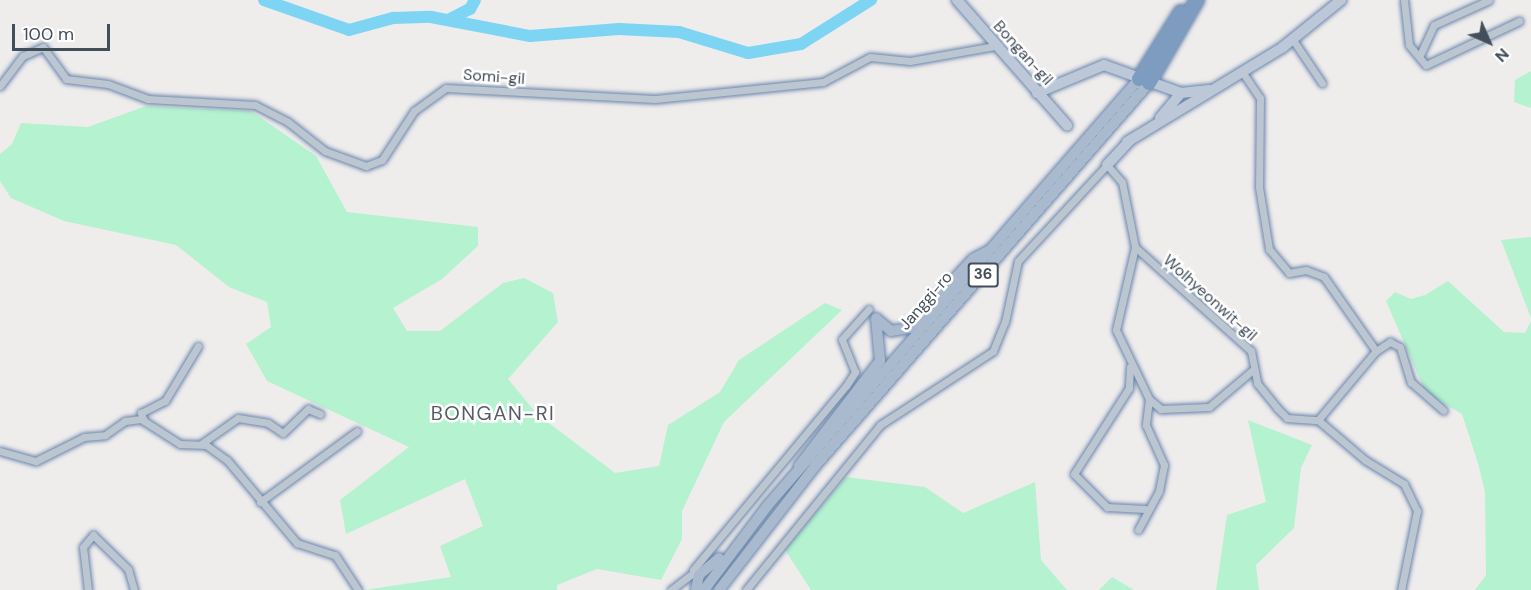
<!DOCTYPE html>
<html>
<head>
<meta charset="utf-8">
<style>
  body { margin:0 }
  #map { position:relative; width:1531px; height:590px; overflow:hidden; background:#efecec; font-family:"DM Sans",sans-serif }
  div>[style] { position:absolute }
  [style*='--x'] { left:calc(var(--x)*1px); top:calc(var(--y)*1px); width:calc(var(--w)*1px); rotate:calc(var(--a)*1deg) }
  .green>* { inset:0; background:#b5f2d0 }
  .river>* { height:12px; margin:-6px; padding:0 6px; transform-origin:6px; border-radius:6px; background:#7dd5f3 }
  .roads { filter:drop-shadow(0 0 2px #6a86ac) drop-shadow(0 0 2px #6a86ac) }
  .street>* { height:7px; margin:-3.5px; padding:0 3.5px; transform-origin:3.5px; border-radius:3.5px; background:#bbc6d0 }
  .secondary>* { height:10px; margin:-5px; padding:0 5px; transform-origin:5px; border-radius:5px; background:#bcc8d8 }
  .primary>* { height:10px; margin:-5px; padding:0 5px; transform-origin:5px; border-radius:5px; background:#a9bace }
  .highway>* { height:14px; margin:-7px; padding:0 7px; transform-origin:7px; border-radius:7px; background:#7e9bc0 }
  span { translate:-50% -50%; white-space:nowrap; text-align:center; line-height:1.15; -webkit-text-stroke:5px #fff; paint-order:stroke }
  .shield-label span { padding:2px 4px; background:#fff; border:2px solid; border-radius:4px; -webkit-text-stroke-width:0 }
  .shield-label { font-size:15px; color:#434e5b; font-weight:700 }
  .street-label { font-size:16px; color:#434e5b }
  .quarter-label { font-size:20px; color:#585c62; letter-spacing:1.5px }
  .north { position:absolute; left:1459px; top:12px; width:60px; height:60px; -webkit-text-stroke:4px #fff; paint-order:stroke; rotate:135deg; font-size:16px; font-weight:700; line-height:24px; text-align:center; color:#434e5b }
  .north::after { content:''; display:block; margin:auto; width:21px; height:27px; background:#434e5b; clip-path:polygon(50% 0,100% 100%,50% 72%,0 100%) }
  .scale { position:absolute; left:12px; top:24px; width:98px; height:27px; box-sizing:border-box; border:3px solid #434e5b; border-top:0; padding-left:8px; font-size:18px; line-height:21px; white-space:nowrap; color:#434e5b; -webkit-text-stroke:4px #fff; paint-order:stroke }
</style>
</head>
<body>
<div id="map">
  <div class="green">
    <i style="clip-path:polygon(1531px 71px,1531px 108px,1514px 102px,1515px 80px)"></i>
    <i style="clip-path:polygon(146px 106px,251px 111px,316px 156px,347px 212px,478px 227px,478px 246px,442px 279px,393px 308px,407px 331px,440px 331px,503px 283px,524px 278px,553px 293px,558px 322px,508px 379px,537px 414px,615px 473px,659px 466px,668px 425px,720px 392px,739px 360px,825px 303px,842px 310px,724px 422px,682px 511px,682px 539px,661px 580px,597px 569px,557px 585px,557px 590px,364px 590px,451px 577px,440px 546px,483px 526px,465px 479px,346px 534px,340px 500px,409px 447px,267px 381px,246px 344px,271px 327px,267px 302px,229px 287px,176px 245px,64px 221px,11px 198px,0 181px,0 154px,12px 144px,21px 123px,88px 127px)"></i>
    <i style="clip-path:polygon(1531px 237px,1531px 318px,1501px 240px)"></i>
    <i style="clip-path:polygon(1448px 281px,1504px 332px,1525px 333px,1531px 321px,1531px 590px,1475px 590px,1486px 575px,1485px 492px,1478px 463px,1462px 414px,1426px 393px,1386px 301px,1395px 292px,1411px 299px,1425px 295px)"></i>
    <i style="clip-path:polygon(1248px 420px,1312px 445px,1301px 468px,1294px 528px,1256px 565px,1259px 590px,1216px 590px,1227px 515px,1266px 502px)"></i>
    <i style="clip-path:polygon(846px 477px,925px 487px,963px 513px,1035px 482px,1041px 560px,1067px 590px,811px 590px,785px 550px)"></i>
    <i style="clip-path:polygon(1112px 577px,1134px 590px,1099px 590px)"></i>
  </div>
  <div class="river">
    <i style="--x:264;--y:0;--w:90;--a:19.4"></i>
    <i style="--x:349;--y:30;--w:46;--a:-15.3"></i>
    <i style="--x:393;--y:18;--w:38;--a:-2"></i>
    <i style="--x:431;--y:17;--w:101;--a:10.9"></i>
    <i style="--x:530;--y:36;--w:89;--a:-4.5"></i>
    <i style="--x:619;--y:29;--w:60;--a:2.9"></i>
    <i style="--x:679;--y:32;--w:72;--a:16.9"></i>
    <i style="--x:748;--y:53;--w:54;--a:-9.6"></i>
    <i style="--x:801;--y:44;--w:83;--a:-32.2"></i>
    <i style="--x:448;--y:20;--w:25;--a:-27"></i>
    <i style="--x:470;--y:9;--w:10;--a:-61"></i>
  </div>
  <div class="roads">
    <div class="street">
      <i style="--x:1404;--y:0;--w:45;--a:83.7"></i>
      <i style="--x:1409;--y:45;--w:26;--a:50"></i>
      <i style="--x:1426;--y:65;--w:103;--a:-25.3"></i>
      <i style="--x:1293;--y:40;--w:52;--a:56"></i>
      <i style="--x:1420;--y:55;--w:33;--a:-65"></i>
      <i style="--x:1434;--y:25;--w:60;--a:-24.4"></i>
      <i style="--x:1243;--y:73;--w:30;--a:56"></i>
      <i style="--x:1260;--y:98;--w:89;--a:90.6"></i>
      <i style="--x:1259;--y:187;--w:63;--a:80.8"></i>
      <i style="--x:1269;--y:249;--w:31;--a:50"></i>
      <i style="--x:1289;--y:273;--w:17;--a:-10"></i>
      <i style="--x:1306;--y:270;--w:19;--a:21"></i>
      <i style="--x:1324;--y:277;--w:90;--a:54.9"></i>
      <i style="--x:0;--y:86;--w:38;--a:-53"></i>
      <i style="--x:23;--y:56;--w:22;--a:-24"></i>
      <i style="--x:43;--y:47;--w:39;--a:54"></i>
      <i style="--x:66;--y:79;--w:42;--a:6.8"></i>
      <i style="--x:108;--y:84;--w:43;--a:20.6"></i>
      <i style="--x:148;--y:99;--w:107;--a:3.2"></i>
      <i style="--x:255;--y:105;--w:37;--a:27"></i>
      <i style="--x:288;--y:122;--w:47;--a:38.1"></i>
      <i style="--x:325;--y:151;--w:44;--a:20.1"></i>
      <i style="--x:366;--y:166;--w:17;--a:-21"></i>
      <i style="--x:382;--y:160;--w:59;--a:-56.9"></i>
      <i style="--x:414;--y:111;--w:39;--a:-36"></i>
      <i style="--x:446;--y:88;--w:209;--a:3"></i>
      <i style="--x:655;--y:99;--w:169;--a:-5.8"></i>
      <i style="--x:823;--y:82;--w:53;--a:-28"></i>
      <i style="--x:870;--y:57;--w:40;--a:5.7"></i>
      <i style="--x:910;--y:61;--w:86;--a:-10"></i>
      <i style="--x:1135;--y:247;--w:85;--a:102.9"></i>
      <i style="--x:1116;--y:330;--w:76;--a:64.4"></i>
      <i style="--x:1149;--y:399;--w:26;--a:97"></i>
      <i style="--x:1146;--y:425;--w:44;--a:65.8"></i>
      <i style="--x:1164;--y:465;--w:26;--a:101"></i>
      <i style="--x:1159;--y:491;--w:44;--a:118.3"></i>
      <i style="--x:1130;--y:367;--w:21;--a:93"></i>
      <i style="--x:1129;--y:388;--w:102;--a:122.6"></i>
      <i style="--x:1074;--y:474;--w:47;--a:45"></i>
      <i style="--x:1107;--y:507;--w:38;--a:3"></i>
      <i style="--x:1149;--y:399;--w:16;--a:40"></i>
      <i style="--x:1161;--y:409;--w:48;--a:-2.4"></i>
      <i style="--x:1209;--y:407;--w:59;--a:-40.2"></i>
      <i style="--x:1318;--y:420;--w:90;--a:-50"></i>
      <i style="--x:1376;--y:351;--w:17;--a:-33"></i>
      <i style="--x:1390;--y:342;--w:11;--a:27"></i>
      <i style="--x:1400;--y:347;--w:37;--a:73"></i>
      <i style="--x:1411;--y:382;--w:43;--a:41.2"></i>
      <i style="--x:144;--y:421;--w:9;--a:-111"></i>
      <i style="--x:141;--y:413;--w:27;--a:-27"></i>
      <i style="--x:165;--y:401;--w:64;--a:-59"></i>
      <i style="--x:201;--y:444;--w:45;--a:-35.1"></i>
      <i style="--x:238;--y:418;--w:30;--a:9"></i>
      <i style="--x:268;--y:423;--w:18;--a:34"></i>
      <i style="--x:283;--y:433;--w:35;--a:-44"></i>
      <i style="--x:308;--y:409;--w:13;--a:23"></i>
      <i style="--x:0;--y:451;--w:37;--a:16"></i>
      <i style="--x:36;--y:461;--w:54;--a:-26.6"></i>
      <i style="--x:84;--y:437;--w:21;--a:-5"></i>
      <i style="--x:105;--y:435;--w:24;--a:-35"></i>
      <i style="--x:125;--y:421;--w:16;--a:-7"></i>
      <i style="--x:141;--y:419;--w:46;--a:32.7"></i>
      <i style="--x:180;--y:444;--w:26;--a:2"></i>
      <i style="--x:206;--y:445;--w:26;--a:36"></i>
      <i style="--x:227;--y:460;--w:109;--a:49.9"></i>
      <i style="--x:297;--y:543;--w:40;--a:18"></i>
      <i style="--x:335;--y:555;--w:42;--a:56.7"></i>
      <i style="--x:260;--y:502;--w:120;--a:-36.2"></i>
      <i style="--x:693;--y:570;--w:239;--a:-50.3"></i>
      <i style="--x:846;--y:386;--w:17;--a:-57"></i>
      <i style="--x:855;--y:372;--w:35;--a:-112"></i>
      <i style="--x:842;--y:339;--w:40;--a:-48"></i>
      <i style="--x:88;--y:590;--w:43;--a:-96.6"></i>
      <i style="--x:83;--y:547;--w:16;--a:-50"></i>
      <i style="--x:93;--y:535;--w:49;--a:44.2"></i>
      <i style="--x:128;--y:569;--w:22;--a:74"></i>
      <i style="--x:671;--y:590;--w:29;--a:-38"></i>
      <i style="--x:746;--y:590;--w:213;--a:-50.9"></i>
      <i style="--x:880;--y:425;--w:135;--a:-33.2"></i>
      <i style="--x:993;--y:351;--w:31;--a:-68"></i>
      <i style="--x:1005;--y:322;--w:62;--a:-78"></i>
      <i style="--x:1018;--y:261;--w:131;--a:-47.2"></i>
      <i style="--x:1107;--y:165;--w:23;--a:49"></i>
      <i style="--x:1122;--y:182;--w:66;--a:78.7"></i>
      <i style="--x:1135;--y:247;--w:156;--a:41.9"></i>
      <i style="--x:1251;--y:351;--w:33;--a:79"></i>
      <i style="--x:1257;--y:383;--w:32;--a:51"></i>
      <i style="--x:1277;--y:408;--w:14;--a:45"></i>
      <i style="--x:1287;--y:418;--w:31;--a:4"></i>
      <i style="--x:1318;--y:420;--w:62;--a:40.4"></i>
      <i style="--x:1365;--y:460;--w:46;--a:31.6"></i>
      <i style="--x:1404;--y:484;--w:30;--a:64"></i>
      <i style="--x:1417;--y:511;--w:81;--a:101.4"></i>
    </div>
    <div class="secondary">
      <i style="--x:957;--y:0;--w:167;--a:48.7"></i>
      <i style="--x:1037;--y:93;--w:73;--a:-22.7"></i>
      <i style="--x:1104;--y:65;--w:82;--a:20"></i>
      <i style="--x:1181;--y:93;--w:28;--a:-6"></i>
      <i style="--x:1160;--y:118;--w:33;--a:-50"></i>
      <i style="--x:1127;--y:142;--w:183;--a:-31.3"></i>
      <i style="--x:1283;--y:47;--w:75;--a:-39"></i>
      <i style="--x:1107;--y:165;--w:35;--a:-47"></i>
    </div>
    <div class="primary">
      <i style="--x:878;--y:320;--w:17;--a:40"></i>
      <i style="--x:891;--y:331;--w:18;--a:-9"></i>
      <i style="--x:909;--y:328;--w:94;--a:-47.2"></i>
      <i style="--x:973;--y:259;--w:19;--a:-28"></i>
      <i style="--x:799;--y:466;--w:133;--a:-52.4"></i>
      <i style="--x:880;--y:361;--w:43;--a:-95.3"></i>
      <i style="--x:696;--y:590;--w:15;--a:-79"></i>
      <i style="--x:699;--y:575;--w:26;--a:-40"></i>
      <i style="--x:704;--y:590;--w:106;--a:-53"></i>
      <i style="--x:768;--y:505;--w:565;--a:-48.95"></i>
      <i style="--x:719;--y:590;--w:158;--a:-52.2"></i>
      <i style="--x:816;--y:465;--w:507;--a:-48.92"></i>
    </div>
    <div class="highway">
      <i style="--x:1139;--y:79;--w:79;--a:-57.9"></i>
      <i style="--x:1149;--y:83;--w:96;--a:-60"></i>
    </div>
  </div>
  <div class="shield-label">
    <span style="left:983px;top:275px">36</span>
  </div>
  <div class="street-label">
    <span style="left:1023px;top:53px;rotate:48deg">Bongan-gil</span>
    <span style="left:494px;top:77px;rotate:4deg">Somi-gil</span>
    <span style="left:1210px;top:298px;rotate:42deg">Wolhyeonwit-gil</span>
    <span style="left:926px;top:301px;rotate:-49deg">Janggi-ro</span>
  </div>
  <div class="quarter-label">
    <span style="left:493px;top:413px">BONGAN-RI</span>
  </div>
  <div class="north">N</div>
  <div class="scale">100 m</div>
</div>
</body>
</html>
